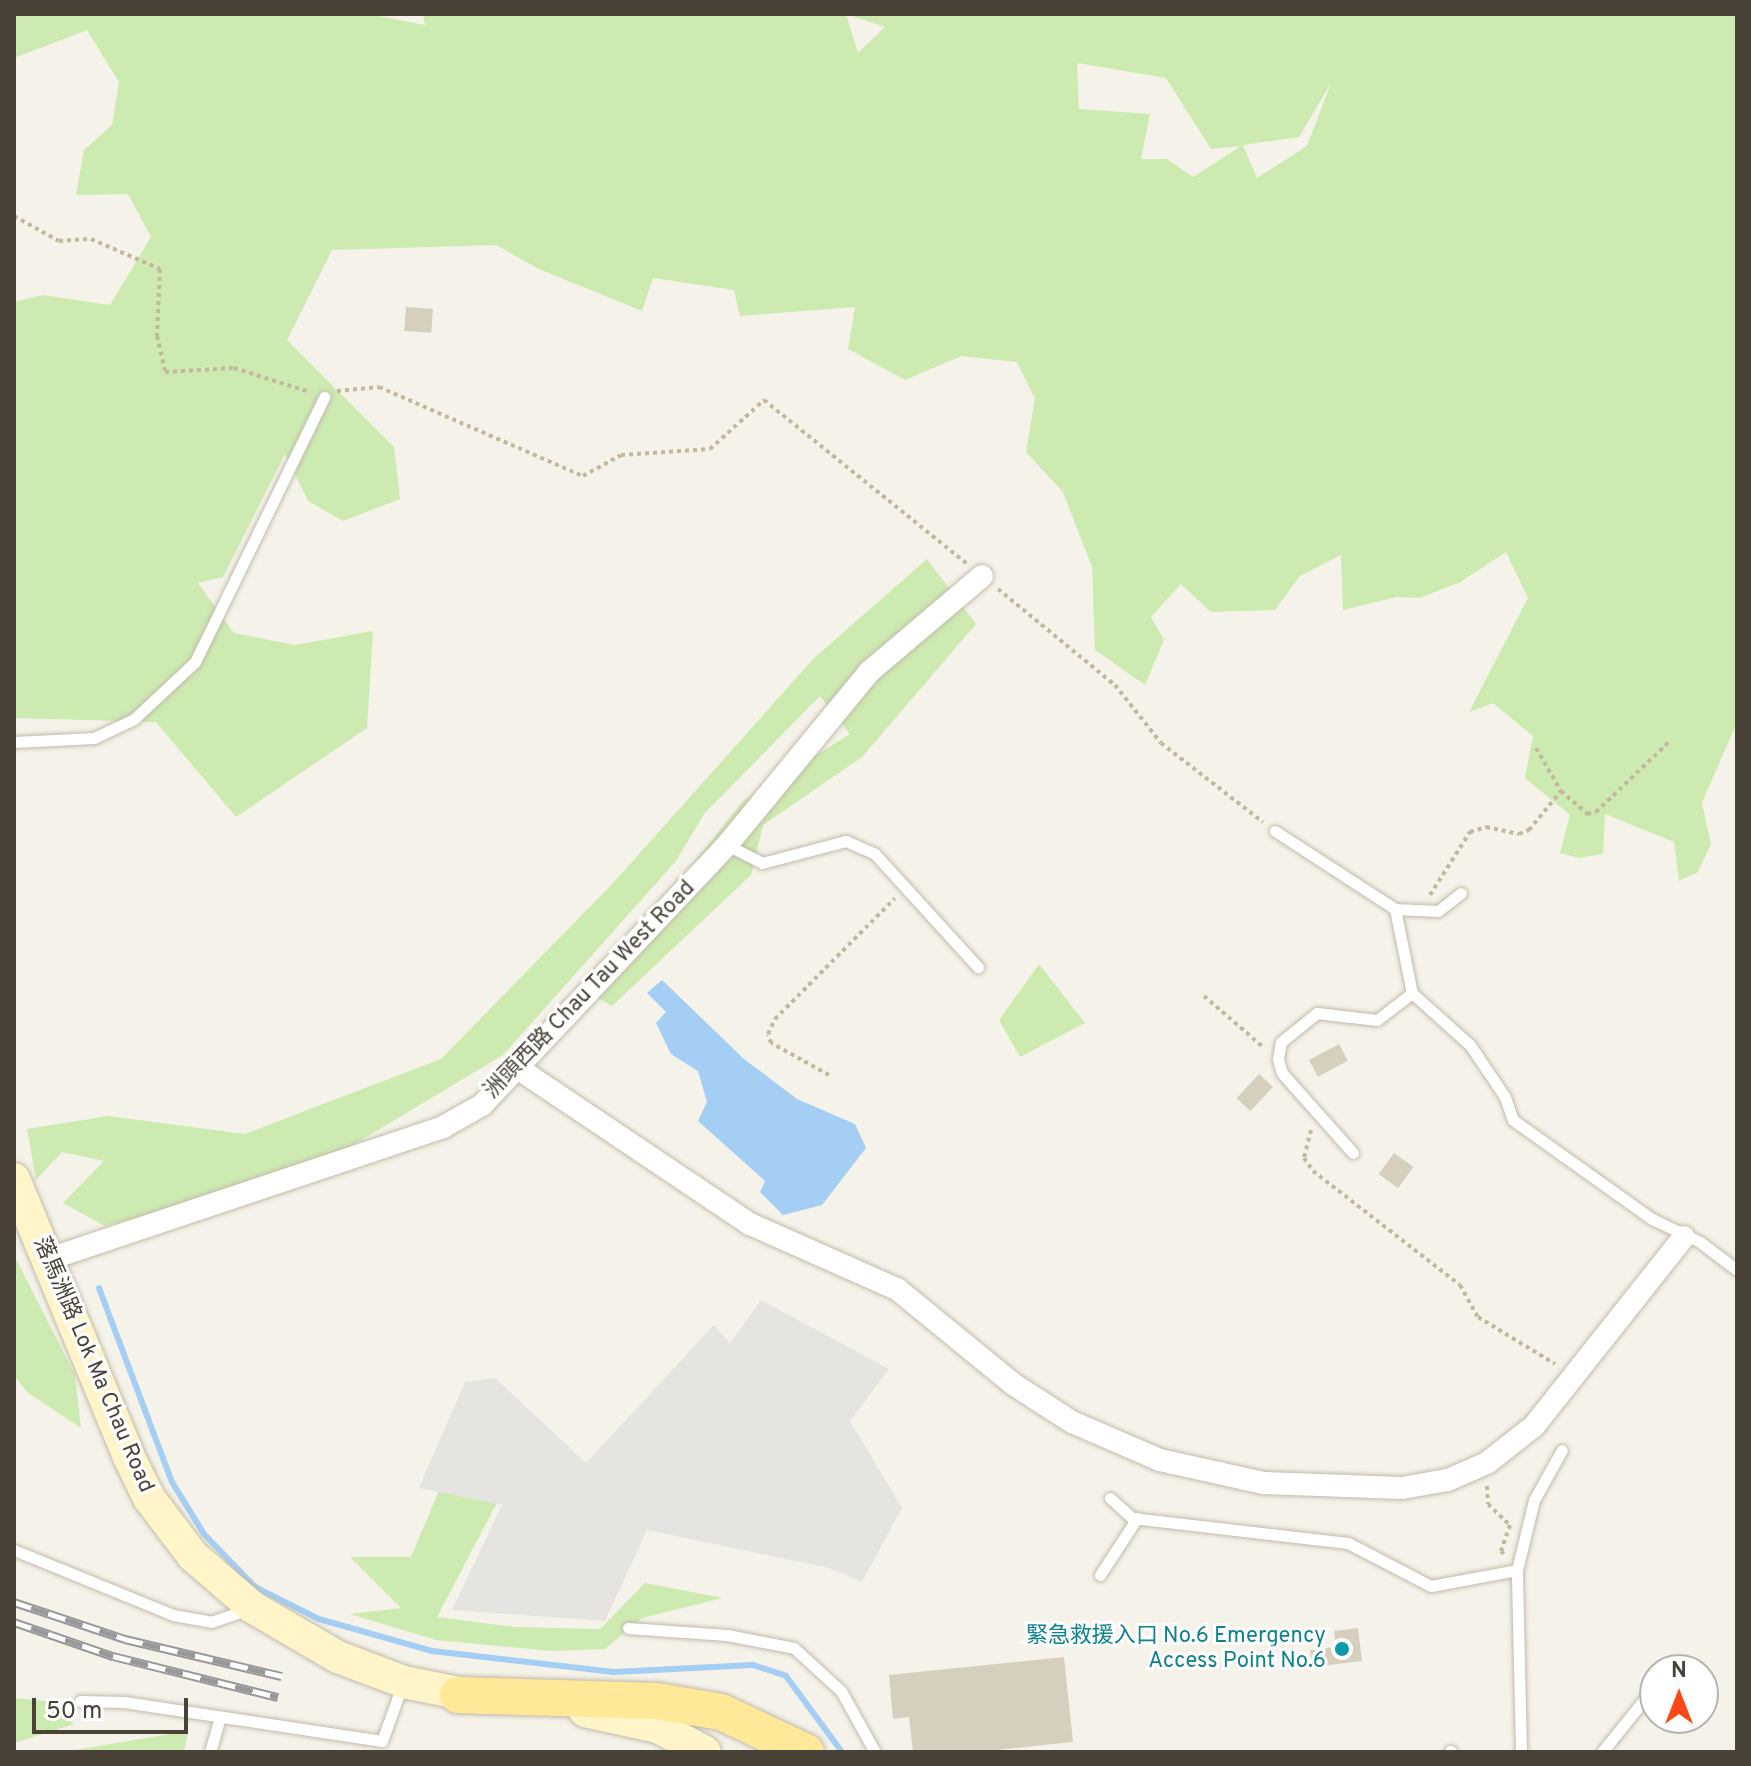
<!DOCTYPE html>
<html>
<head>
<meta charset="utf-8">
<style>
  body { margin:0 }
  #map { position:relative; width:1751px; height:1766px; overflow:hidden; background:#f5f2e9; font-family:Overpass,"Noto Sans SC",sans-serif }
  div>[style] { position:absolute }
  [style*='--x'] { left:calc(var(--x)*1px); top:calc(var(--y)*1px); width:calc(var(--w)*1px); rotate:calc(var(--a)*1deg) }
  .green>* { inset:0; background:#cdeab1 }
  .parking>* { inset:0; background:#e6e4e1 }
  .water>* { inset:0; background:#a4cef3 }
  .stream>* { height:6px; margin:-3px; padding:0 3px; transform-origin:3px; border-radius:3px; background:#a4cef3 }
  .building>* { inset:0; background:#d7cfbe; transform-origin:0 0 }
  .path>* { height:4px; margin-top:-2px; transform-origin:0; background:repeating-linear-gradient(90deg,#c3b89c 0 4px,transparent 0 8px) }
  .roads { filter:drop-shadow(0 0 2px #c1bbab) drop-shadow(0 0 2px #c1bbab) }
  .lane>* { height:11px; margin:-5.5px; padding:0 5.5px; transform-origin:5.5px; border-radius:5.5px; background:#fff }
  .street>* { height:22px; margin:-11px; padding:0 11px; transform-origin:11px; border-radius:11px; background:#fff }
  .secondary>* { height:32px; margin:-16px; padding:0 16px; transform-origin:16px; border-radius:16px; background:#fff5c9 }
  .primary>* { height:36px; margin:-18px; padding:0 18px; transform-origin:18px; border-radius:18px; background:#ffe898 }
  .rail>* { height:9px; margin-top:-4.5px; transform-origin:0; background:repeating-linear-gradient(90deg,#fff 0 18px,#989898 0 36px); box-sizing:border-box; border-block:2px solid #989898 }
  .dots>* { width:22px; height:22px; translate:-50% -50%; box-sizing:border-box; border:4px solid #fff; border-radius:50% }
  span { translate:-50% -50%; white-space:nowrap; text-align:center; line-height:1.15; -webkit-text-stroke:6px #fff; paint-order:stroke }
  .street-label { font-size:22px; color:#494337 }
  .culture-label { font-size:22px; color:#0d838f }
  .right { translate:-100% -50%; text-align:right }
  .frame { position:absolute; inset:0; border:16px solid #494337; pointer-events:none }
  .north { position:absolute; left:1639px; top:1654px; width:80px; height:80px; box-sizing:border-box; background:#fff; border:2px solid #b6b4af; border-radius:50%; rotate:0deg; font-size:22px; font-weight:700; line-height:32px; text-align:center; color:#494337 }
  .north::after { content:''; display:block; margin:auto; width:28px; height:36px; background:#ff4716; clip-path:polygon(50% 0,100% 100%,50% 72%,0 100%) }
  .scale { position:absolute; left:32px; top:1698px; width:156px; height:36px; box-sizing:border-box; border:4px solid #494337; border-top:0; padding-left:10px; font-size:24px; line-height:28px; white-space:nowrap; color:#494337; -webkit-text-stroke:6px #fff; paint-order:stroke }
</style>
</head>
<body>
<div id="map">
  <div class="green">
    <i style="clip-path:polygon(evenodd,14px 14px,368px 14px,425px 25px,423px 14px,1737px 14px,1737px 722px,1702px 803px,1711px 844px,1698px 872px,1679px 881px,1674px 842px,1605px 814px,1603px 854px,1579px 858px,1560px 853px,1570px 815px,1525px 778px,1533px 736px,1493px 703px,1469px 712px,1528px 598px,1506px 552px,1460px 582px,1420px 598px,1397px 597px,1343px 610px,1341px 555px,1300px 576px,1275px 610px,1211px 612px,1181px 584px,1151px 617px,1164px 640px,1145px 685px,1095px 650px,1092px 567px,1063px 492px,1026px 452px,1035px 399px,1017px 362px,961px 356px,905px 380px,848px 349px,855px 307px,740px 316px,734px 290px,653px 278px,642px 311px,539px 269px,496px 245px,332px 250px,287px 340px,394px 447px,400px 499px,343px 521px,308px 501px,285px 454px,223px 577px,198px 583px,234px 633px,295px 645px,373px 631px,367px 728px,236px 817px,156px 722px,14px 718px,14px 302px,43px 295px,110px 305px,151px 237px,128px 194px,76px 195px,84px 150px,112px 125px,119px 82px,87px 30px,14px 58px,14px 14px,846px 14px,885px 27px,858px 53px,846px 14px,14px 14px,1077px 63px,1166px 78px,1211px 149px,1241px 146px,1193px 177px,1167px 159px,1141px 159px,1150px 114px,1079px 109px,1077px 63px,14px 14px,1331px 83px,1307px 146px,1257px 178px,1243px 145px,1299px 137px,1331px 83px)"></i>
    <i style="clip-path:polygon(927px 559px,976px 624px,862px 757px,763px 825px,751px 875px,612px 1006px,589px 993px,744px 800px,850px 734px,820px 696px,704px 814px,676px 861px,503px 1055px,313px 1169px,105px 1226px,63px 1203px,104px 1161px,62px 1152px,36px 1180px,27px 1129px,108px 1116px,245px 1134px,441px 1059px,615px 881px,813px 659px)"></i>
    <i style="clip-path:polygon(1039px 964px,1085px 1023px,1020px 1057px,999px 1020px)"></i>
    <i style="clip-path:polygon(14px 1255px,75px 1375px,81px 1428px,27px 1392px,14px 1376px)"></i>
    <i style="clip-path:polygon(521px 1457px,437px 1617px,514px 1627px,600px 1629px,645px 1583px,723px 1598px,642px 1618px,605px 1649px,552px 1651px,436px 1640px,350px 1614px,401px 1608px,350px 1557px,411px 1557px,449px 1467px)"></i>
    <i style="clip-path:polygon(14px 1698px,45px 1701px,74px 1724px,14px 1743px)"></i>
    <i style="clip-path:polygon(188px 1731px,184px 1752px,59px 1752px,87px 1748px)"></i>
  </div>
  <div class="parking">
    <i style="clip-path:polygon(761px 1300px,889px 1369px,850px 1421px,902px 1508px,862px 1582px,829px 1568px,647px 1530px,605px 1621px,452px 1610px,502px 1505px,419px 1488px,465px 1382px,495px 1378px,586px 1463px,714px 1325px,730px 1343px)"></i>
  </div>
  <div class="water">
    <i style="clip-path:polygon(662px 980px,744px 1059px,797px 1099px,855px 1124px,866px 1148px,822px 1205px,783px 1215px,760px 1192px,765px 1181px,698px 1121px,707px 1102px,698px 1071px,671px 1054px,656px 1023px,666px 1012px,647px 993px)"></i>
  </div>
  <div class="stream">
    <i style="--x:99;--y:1288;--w:207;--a:69.4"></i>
    <i style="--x:172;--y:1482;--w:61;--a:58.4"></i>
    <i style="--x:204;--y:1534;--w:74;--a:46.1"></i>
    <i style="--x:255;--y:1587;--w:72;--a:26.6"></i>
    <i style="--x:319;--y:1619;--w:117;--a:15.8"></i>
    <i style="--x:432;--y:1651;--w:183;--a:6.6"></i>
    <i style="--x:614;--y:1672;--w:139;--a:-2.9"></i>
    <i style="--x:753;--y:1665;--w:35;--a:18"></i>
    <i style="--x:786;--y:1676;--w:94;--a:53.6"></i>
  </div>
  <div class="building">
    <i style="left:406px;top:307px;width:27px;height:24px;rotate:4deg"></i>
    <i style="left:1339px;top:1044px;width:19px;height:34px;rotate:62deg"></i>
    <i style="left:1259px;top:1074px;width:19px;height:33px;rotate:43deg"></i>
    <i style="left:1394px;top:1153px;width:24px;height:26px;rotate:36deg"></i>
    <i style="clip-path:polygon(1358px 1628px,1362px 1661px,1312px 1667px,1310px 1650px,1336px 1647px,1334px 1631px)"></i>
    <i style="clip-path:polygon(1064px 1657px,1073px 1742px,976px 1752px,913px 1752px,909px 1717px,893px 1719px,889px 1675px)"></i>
  </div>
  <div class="path">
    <i style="--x:14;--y:216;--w:51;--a:29.1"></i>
    <i style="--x:59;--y:241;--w:32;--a:-4"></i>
    <i style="--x:91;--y:239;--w:75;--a:23.5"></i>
    <i style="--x:160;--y:269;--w:67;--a:92.6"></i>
    <i style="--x:157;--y:336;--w:37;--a:77"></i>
    <i style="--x:165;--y:372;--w:69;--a:-3.3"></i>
    <i style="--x:234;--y:368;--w:80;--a:17.5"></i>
    <i style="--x:337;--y:391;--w:42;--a:-5.4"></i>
    <i style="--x:379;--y:387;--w:223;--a:23.6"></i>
    <i style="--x:583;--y:476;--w:43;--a:-28.9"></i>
    <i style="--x:621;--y:455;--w:89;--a:-3.9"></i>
    <i style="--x:710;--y:449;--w:73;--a:-42.2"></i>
    <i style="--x:764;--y:400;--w:260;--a:38.9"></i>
    <i style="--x:998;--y:589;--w:151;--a:39.4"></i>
    <i style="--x:1115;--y:685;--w:74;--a:51.6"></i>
    <i style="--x:1161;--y:743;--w:129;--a:37.8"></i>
    <i style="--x:1536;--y:748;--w:50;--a:59.8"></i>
    <i style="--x:1561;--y:791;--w:35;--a:41"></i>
    <i style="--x:1587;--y:814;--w:9;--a:-13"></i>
    <i style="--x:1596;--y:812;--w:101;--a:-43.8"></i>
    <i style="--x:1430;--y:895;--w:75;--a:-57.6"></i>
    <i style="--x:1470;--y:832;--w:17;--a:-17"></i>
    <i style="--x:1486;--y:827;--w:34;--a:12"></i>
    <i style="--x:1519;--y:834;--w:11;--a:-22"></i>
    <i style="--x:1529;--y:830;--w:50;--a:-50.6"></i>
    <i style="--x:1204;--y:996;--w:78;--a:40.8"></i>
    <i style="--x:829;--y:1075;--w:66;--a:-151.1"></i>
    <i style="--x:771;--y:1043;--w:9;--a:-108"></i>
    <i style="--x:768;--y:1034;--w:17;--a:-65"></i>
    <i style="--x:775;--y:1019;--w:170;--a:-45.2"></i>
    <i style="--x:1311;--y:1130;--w:29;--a:104"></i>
    <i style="--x:1304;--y:1158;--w:16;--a:55"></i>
    <i style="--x:1313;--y:1171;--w:186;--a:37.8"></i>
    <i style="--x:1460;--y:1285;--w:37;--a:61"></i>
    <i style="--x:1478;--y:1317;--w:90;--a:31.4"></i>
    <i style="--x:1487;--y:1486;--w:18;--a:87"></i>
    <i style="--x:1488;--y:1504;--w:30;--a:44"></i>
    <i style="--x:1510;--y:1525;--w:28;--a:109"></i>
    <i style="--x:1501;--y:1551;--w:7;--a:45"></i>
  </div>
  <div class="roads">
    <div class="lane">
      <i style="--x:14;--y:742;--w:80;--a:-2.9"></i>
      <i style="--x:94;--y:738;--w:44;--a:-25.4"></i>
      <i style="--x:134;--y:719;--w:83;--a:-43.1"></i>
      <i style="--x:195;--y:662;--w:295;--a:-64"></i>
      <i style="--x:1275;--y:831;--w:143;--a:33"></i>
      <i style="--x:1395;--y:909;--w:86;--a:78.6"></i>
      <i style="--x:1412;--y:993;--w:78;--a:41.9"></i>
      <i style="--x:1470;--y:1045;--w:63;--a:56.1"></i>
      <i style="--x:1505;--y:1097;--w:24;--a:71"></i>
      <i style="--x:1513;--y:1120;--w:171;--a:35.5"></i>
      <i style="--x:1652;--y:1219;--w:53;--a:25.6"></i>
      <i style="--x:1700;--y:1242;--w:46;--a:37.1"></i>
      <i style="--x:727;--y:845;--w:39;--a:27"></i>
      <i style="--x:762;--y:863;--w:87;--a:-14.7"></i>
      <i style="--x:846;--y:841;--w:32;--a:24"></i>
      <i style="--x:875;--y:854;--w:153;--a:47.7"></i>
      <i style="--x:1395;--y:909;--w:43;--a:2.7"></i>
      <i style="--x:1438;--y:911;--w:29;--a:-38"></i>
      <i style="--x:1353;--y:1153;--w:107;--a:-131.6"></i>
      <i style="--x:1282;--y:1073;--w:15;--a:-106"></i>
      <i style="--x:1278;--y:1059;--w:17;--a:-80"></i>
      <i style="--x:1281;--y:1042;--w:46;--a:-38.9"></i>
      <i style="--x:1317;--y:1013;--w:60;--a:6.7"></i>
      <i style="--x:1377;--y:1020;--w:44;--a:-37.6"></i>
      <i style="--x:1110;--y:1498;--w:30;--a:42"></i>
      <i style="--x:1132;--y:1518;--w:217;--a:6.6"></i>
      <i style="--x:1348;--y:1543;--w:93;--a:27.4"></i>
      <i style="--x:1431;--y:1586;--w:87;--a:-10.5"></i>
      <i style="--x:14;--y:1550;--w:172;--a:22.2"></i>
      <i style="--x:173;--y:1615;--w:39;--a:10"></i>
      <i style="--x:211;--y:1622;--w:39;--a:-19"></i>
      <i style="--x:1100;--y:1575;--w:68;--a:-57"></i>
      <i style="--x:628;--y:1628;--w:99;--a:4"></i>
      <i style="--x:727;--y:1635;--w:68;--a:11"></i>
      <i style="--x:794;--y:1648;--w:64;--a:42.5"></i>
      <i style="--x:841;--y:1691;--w:70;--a:60.9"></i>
      <i style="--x:80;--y:1701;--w:44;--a:1.3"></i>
      <i style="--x:124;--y:1702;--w:261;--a:8.6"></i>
      <i style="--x:382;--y:1741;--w:62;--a:-70.1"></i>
      <i style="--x:1450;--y:1751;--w:2;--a:27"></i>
      <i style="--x:210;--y:1752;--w:36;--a:-74"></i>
      <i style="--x:1521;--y:1752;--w:182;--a:-91.3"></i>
      <i style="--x:1517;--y:1570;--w:72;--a:-76.3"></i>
      <i style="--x:1534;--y:1500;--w:57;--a:-60.8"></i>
      <i style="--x:1602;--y:1752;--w:65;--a:-51.2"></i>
    </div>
    <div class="street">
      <i style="--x:519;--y:1069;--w:278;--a:33.9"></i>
      <i style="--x:750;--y:1224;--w:161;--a:23.9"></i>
      <i style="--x:897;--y:1289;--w:150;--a:39.3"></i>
      <i style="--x:1013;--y:1384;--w:70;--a:32.8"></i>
      <i style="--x:1072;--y:1422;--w:96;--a:23.4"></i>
      <i style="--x:1160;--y:1460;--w:107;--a:12.5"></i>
      <i style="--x:1264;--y:1483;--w:138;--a:2.1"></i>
      <i style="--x:1402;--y:1488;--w:47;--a:-9.9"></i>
      <i style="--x:1448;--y:1480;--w:43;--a:-23.6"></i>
      <i style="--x:1487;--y:1463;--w:60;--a:-38.2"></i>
      <i style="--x:1534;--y:1426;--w:241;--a:-51.6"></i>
      <i style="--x:46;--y:1260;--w:419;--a:-18.5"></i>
      <i style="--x:443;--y:1127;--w:45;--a:-29.4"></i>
      <i style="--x:482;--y:1105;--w:357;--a:-46.7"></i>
      <i style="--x:727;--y:845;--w:224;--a:-50.6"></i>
      <i style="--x:869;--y:672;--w:148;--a:-40.3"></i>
    </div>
    <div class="secondary">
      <i style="--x:14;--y:1179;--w:301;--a:67.5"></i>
      <i style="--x:129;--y:1457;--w:46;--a:64"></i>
      <i style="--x:149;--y:1498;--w:73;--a:52.8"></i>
      <i style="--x:193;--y:1556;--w:78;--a:40.8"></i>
      <i style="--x:252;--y:1607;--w:99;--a:30.2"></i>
      <i style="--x:338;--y:1657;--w:71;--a:20.7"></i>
      <i style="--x:404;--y:1682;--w:81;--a:11.4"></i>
      <i style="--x:585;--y:1711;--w:75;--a:12.4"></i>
      <i style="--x:658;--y:1727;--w:53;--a:28"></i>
    </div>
    <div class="primary">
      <i style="--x:458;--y:1695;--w:199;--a:1.7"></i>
      <i style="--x:657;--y:1701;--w:65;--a:9.8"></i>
      <i style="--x:721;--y:1712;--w:94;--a:25.2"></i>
    </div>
  </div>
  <div class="rail">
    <i style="--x:14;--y:1602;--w:117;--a:18.4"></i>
    <i style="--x:125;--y:1639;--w:161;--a:13.3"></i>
    <i style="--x:14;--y:1622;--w:105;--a:19"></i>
    <i style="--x:113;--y:1656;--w:170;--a:14"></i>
  </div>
  <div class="dots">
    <i style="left:1342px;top:1649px;background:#0f9aa8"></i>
  </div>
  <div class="street-label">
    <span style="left:590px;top:990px;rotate:-46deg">洲頭西路 Chau Tau West Road</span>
    <span style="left:93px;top:1365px;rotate:67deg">落馬洲路 Lok Ma Chau Road</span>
  </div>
  <div class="culture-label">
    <span class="right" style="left:1326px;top:1649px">緊急救援入口 No.6 Emergency<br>Access Point No.6</span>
  </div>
  <div class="frame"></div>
  <div class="north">N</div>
  <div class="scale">50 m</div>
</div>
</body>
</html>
